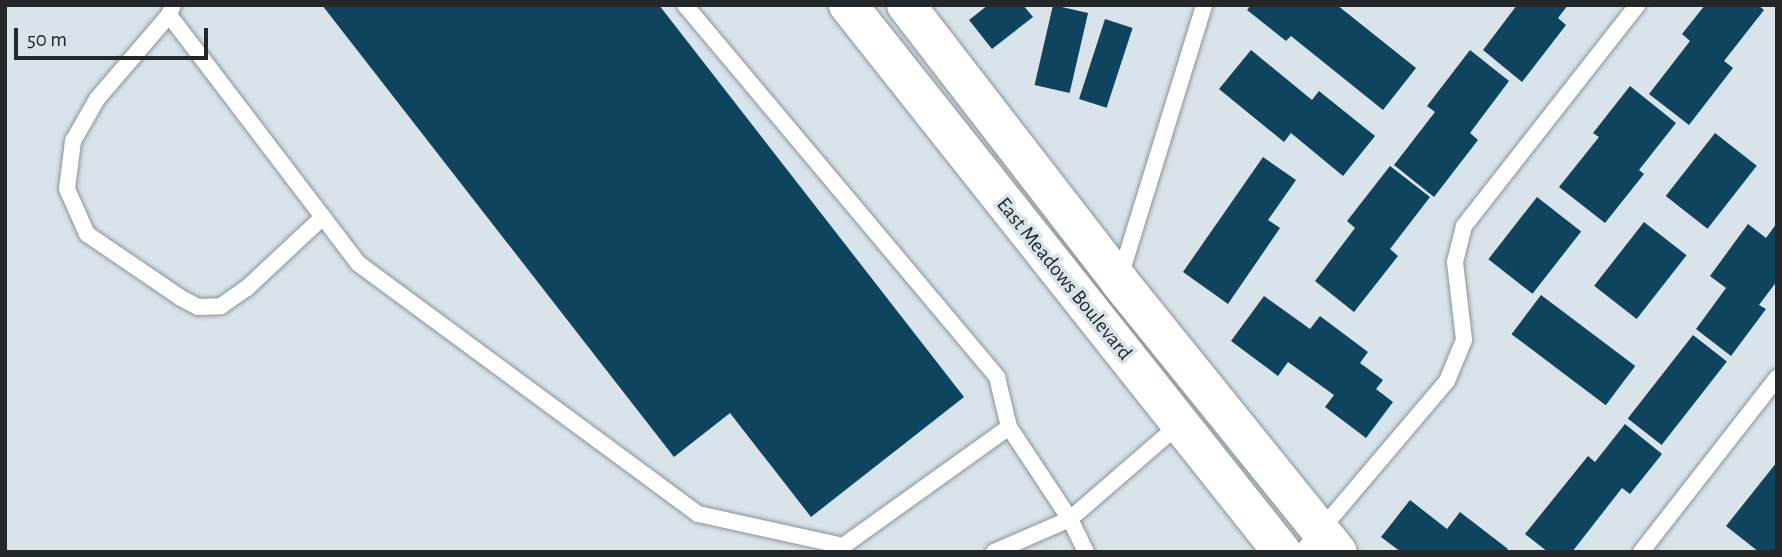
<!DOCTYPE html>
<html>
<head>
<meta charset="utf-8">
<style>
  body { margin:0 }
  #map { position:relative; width:1782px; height:557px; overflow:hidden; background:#d8e3ea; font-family:"Alegreya Sans",sans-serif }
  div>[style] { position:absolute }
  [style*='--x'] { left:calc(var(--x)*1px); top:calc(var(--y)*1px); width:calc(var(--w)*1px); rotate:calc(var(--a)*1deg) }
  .building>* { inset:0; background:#0e445e; transform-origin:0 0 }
  .roads { filter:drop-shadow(0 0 2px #8a949a) drop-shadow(0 0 2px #8a949a) }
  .lane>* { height:16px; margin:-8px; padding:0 8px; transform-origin:8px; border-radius:8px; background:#fff }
  .secondary>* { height:38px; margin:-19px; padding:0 19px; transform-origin:19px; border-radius:19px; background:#fff }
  span { translate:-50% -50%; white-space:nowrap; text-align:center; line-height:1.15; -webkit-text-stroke:7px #d8e3ea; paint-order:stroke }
  .street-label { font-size:21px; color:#232729 }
  .frame { position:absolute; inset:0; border:7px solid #232729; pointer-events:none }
  .scale { position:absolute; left:14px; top:28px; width:194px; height:32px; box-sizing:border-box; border:4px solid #232729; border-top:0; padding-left:9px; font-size:21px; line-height:24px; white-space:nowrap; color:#232729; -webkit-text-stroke:5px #d8e3ea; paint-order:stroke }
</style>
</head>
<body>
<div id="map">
  <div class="building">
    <i style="clip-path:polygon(322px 5px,659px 5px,964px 397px,811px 517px,730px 413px,674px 457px)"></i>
    <i style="clip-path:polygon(988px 5px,1023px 5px,1033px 17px,992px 49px,969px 20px)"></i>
    <i style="left:1053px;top:5px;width:36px;height:82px;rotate:13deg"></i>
    <i style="clip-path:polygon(1251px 5px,1337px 5px,1416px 68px,1383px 110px,1291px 36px,1286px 41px,1247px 10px)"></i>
    <i style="clip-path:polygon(1517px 5px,1568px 5px,1558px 18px,1566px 25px,1522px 82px,1483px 50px)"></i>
    <i style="clip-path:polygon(1705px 5px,1758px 5px,1764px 10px,1724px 61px,1733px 68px,1689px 125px,1649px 94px,1690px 41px,1682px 34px)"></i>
    <i style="left:1105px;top:19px;width:29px;height:84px;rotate:18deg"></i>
    <i style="clip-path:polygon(1251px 50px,1312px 100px,1319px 91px,1375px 136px,1343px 176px,1291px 133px,1284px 142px,1219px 89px)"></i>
    <i style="clip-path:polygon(1470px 50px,1509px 81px,1470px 133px,1478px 140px,1434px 197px,1394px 165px,1435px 112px,1427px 106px)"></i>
    <i style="clip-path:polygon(1630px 86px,1676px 123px,1639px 170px,1644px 174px,1605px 223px,1559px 187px,1599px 137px,1593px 133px)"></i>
    <i style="left:1715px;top:133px;width:53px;height:80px;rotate:38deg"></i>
    <i style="clip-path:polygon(1263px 157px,1296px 180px,1268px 220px,1280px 228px,1228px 304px,1183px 272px)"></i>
    <i style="clip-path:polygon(1390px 166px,1430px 197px,1390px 249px,1398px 256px,1354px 312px,1315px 281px,1355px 228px,1347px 221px)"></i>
    <i style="left:1537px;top:197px;width:56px;height:79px;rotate:38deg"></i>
    <i style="left:1644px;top:222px;width:54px;height:81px;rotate:38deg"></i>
    <i style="clip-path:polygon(1777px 223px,1777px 281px,1759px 305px,1766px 309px,1731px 356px,1696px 329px,1726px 288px,1710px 276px,1748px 224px,1766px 238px)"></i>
    <i style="left:1541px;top:295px;width:118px;height:49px;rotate:37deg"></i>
    <i style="clip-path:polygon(1264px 296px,1310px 329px,1320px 316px,1368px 352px,1360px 363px,1383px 380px,1376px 389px,1393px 402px,1366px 438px,1325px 407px,1334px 395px,1288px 362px,1278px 376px,1231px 341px)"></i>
    <i style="left:1693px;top:335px;width:43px;height:106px;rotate:38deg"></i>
    <i style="clip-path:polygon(1625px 424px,1662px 454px,1630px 494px,1622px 488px,1572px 552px,1548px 552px,1525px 534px,1588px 456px,1595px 462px)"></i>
    <i style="clip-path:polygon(1777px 462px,1777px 552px,1759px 552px,1726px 526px)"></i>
    <i style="clip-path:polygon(1410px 500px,1447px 529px,1460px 512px,1508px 549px,1506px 552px,1401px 552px,1381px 537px)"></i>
  </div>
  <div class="roads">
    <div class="lane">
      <i style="--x:173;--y:5;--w:11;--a:112"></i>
      <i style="--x:169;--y:15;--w:313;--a:52.7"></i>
      <i style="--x:359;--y:264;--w:421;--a:36.4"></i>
      <i style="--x:698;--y:514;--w:148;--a:12.4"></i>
      <i style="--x:843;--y:546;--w:204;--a:-35.6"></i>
      <i style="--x:685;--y:5;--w:486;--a:50"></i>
      <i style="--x:997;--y:377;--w:51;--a:76.5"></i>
      <i style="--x:1009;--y:427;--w:110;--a:56.5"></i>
      <i style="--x:1070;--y:519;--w:83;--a:156.5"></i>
      <i style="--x:169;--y:15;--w:111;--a:130.6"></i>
      <i style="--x:97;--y:99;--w:48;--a:119.7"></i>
      <i style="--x:73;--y:141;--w:48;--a:97.1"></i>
      <i style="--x:67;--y:189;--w:49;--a:66"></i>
      <i style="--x:87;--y:234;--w:114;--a:34.2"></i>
      <i style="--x:181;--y:298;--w:19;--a:28"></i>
      <i style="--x:198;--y:307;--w:23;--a:-2"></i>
      <i style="--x:221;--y:306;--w:32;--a:-35"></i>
      <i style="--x:247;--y:288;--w:104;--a:-43.1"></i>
      <i style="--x:1120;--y:277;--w:285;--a:-72.8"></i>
      <i style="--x:1086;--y:552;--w:37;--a:-116"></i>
      <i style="--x:1070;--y:519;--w:147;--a:-40.9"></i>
      <i style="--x:1302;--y:552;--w:224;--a:-49.7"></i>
      <i style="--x:1447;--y:381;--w:44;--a:-67.5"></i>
      <i style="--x:1464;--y:340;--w:79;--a:-96.6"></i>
      <i style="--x:1455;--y:262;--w:37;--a:-76"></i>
      <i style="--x:1464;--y:226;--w:281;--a:-51.9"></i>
      <i style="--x:1641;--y:552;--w:221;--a:-52"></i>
    </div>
    <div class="secondary">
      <i style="--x:848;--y:5;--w:698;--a:51.57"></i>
      <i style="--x:906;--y:5;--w:349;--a:52.3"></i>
      <i style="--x:1119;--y:281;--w:348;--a:51.1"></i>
    </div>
  </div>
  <div class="street-label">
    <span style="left:1064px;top:279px;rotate:51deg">East Meadows Boulevard</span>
  </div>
  <div class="frame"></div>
  <div class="scale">50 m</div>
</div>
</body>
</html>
